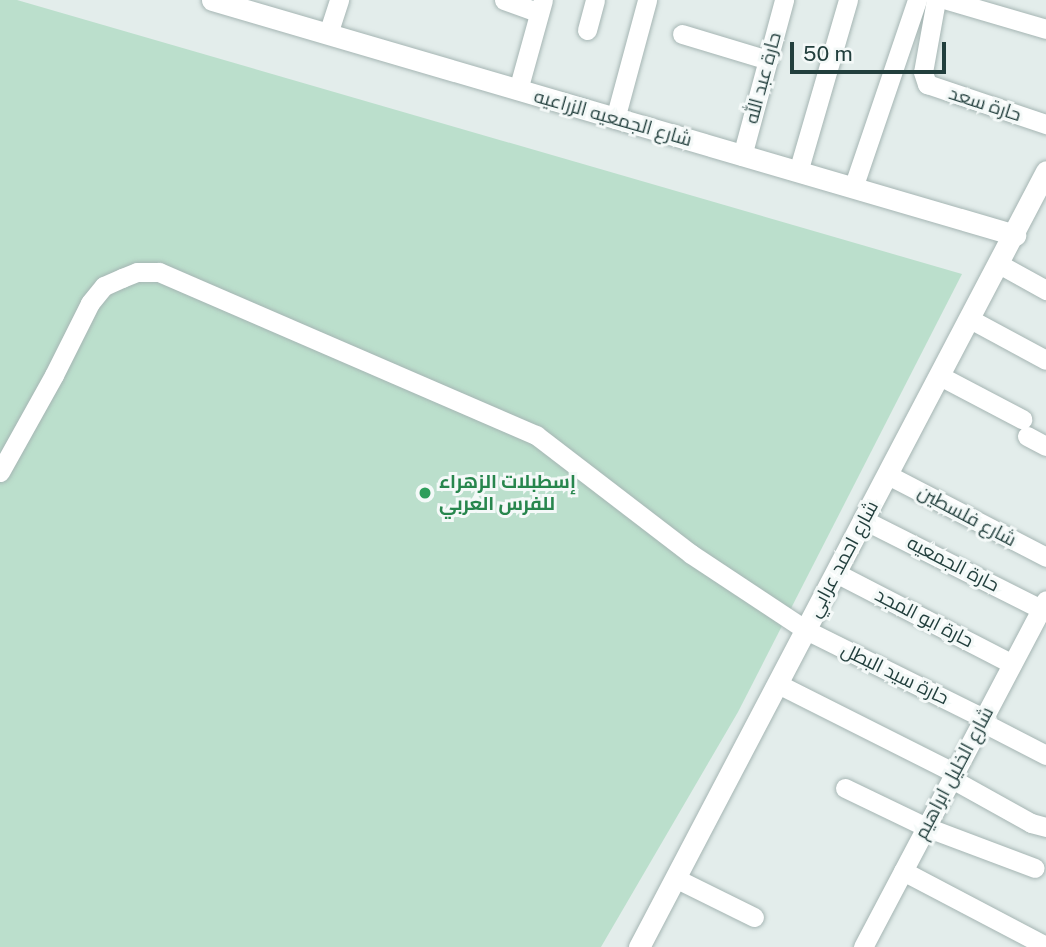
<!DOCTYPE html>
<html>
<head>
<meta charset="utf-8">
<style>
  body { margin:0 }
  #map { position:relative; width:1046px; height:947px; overflow:hidden; background:#e3edeb; font-family:"Public Sans",Cairo,sans-serif }
  div>[style] { position:absolute }
  [style*='--x'] { left:calc(var(--x)*1px); top:calc(var(--y)*1px); width:calc(var(--w)*1px); rotate:calc(var(--a)*1deg) }
  .green>* { inset:0; background:#bbdfcc }
  .roads { filter:drop-shadow(0 0 2px #a5b5b3) drop-shadow(0 0 2px #a5b5b3) }
  .street>* { height:19px; margin:-9.5px; padding:0 9.5px; transform-origin:9.5px; border-radius:9.5px; background:#fff }
  .secondary>* { height:21px; margin:-10.5px; padding:0 10.5px; transform-origin:10.5px; border-radius:10.5px; background:#fff }
  .dots>* { width:19px; height:19px; translate:-50% -50%; box-sizing:border-box; border:4px solid #f4f9f8; border-radius:50% }
  span { translate:-50% -50%; white-space:nowrap; text-align:center; line-height:1.15; -webkit-text-stroke:6px #f4f9f8; paint-order:stroke }
  .street-label { font-size:19px; color:#223f3d }
  .leisure-label { font-size:19px; color:#27864d; font-weight:700 }
  .left { translate:0 -50%; text-align:left }
  .scale { position:absolute; left:790px; top:42px; width:156px; height:32px; box-sizing:border-box; border:4px solid #223f3d; border-top:0; padding-left:9px; font-size:21px; line-height:24px; white-space:nowrap; color:#223f3d; -webkit-text-stroke:5px #f4f9f8; paint-order:stroke }
</style>
</head>
<body>
<div id="map">
  <div class="green">
    <i style="clip-path:polygon(0 0,17px 0,962px 274px,738px 712px,601px 947px,0 947px)"></i>
  </div>
  <div class="roads">
    <div class="street">
      <i style="--x:504;--y:0;--w:37;--a:20"></i>
      <i style="--x:936;--y:0;--w:73;--a:100.2"></i>
      <i style="--x:923;--y:72;--w:13;--a:72"></i>
      <i style="--x:927;--y:84;--w:126;--a:18.6"></i>
      <i style="--x:947;--y:0;--w:103;--a:16.3"></i>
      <i style="--x:587;--y:30;--w:31;--a:-75"></i>
      <i style="--x:328;--y:34;--w:36;--a:-72"></i>
      <i style="--x:682;--y:34;--w:90;--a:16.8"></i>
      <i style="--x:518;--y:90;--w:93;--a:-74.5"></i>
      <i style="--x:615;--y:119;--w:123;--a:-74.9"></i>
      <i style="--x:742;--y:156;--w:162;--a:-74.9"></i>
      <i style="--x:798;--y:172;--w:179;--a:-73.8"></i>
      <i style="--x:853;--y:188;--w:199;--a:-71.2"></i>
      <i style="--x:999;--y:264;--w:54;--a:29"></i>
      <i style="--x:970;--y:319;--w:86;--a:28.3"></i>
      <i style="--x:940;--y:376;--w:93;--a:27.7"></i>
      <i style="--x:1027;--y:436;--w:21;--a:28"></i>
      <i style="--x:0;--y:472;--w:111;--a:-60.9"></i>
      <i style="--x:54;--y:375;--w:80;--a:-63.4"></i>
      <i style="--x:90;--y:303;--w:22;--a:-51"></i>
      <i style="--x:104;--y:286;--w:20;--a:-24"></i>
      <i style="--x:122;--y:278;--w:16;--a:-22"></i>
      <i style="--x:137;--y:272;--w:22;--a:0"></i>
      <i style="--x:159;--y:272;--w:411;--a:23.4"></i>
      <i style="--x:536;--y:435;--w:195;--a:37.5"></i>
      <i style="--x:691;--y:554;--w:138;--a:33.5"></i>
      <i style="--x:806;--y:630;--w:198;--a:26.4"></i>
      <i style="--x:888;--y:475;--w:178;--a:27.4"></i>
      <i style="--x:864;--y:520;--w:198;--a:26.7"></i>
      <i style="--x:836;--y:573;--w:198;--a:27.3"></i>
      <i style="--x:778;--y:684;--w:198;--a:26.7"></i>
      <i style="--x:982;--y:722;--w:72;--a:27.3"></i>
      <i style="--x:952;--y:779;--w:90;--a:29.1"></i>
      <i style="--x:1031;--y:823;--w:16;--a:15"></i>
      <i style="--x:845;--y:788;--w:90;--a:25.7"></i>
      <i style="--x:926;--y:827;--w:116;--a:20.6"></i>
      <i style="--x:903;--y:871;--w:161;--a:27.7"></i>
      <i style="--x:675;--y:878;--w:88;--a:26.3"></i>
      <i style="--x:863;--y:947;--w:392;--a:-62.2"></i>
    </div>
    <div class="secondary">
      <i style="--x:212;--y:0;--w:837;--a:16.31"></i>
      <i style="--x:639;--y:947;--w:876;--a:-62.32"></i>
    </div>
  </div>
  <div class="dots">
    <i style="left:425px;top:493px;background:#2e9e5b"></i>
  </div>
  <div class="street-label">
    <span style="left:763px;top:78px;rotate:-75deg">حارة عبد الله</span>
    <span style="left:985px;top:104px;rotate:18deg">حارة سعد</span>
    <span style="left:613px;top:118px;rotate:16deg">شارع الجمعيه الزراعيه</span>
    <span style="left:967px;top:516px;rotate:28deg">شارع فلسطين</span>
    <span style="left:843px;top:559px;rotate:-62deg">شارع احمد عرابي</span>
    <span style="left:953px;top:564px;rotate:27deg">حارة الجمعيه</span>
    <span style="left:924px;top:618px;rotate:27deg">حارة ابو المجد</span>
    <span style="left:895px;top:674px;rotate:26deg">حارة سيد البطل</span>
    <span style="left:954px;top:773px;rotate:-62deg">شارع الخليل ابراهيم</span>
  </div>
  <div class="leisure-label">
    <span class="left" style="left:439px;top:493px">إسطبلات الزهراء<br>للفرس العربي</span>
  </div>
  <div class="scale">50 m</div>
</div>
</body>
</html>
